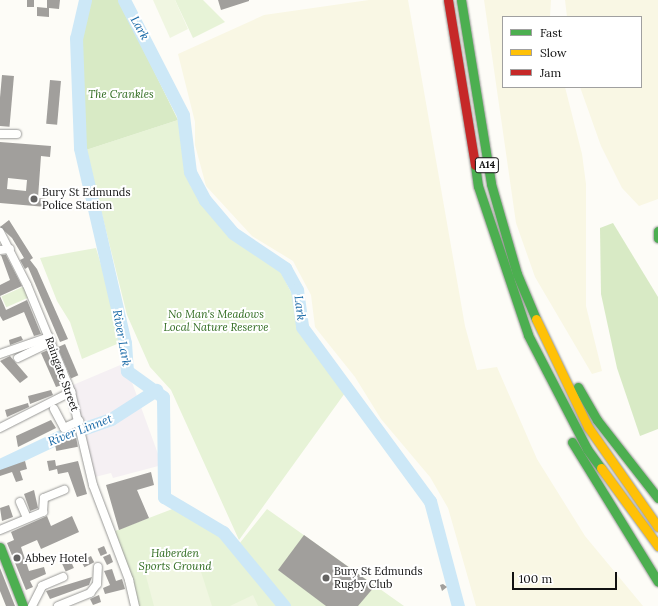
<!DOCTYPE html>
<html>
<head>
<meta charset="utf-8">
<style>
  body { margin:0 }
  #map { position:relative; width:658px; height:606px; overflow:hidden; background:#fdfcf7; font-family:Lora,serif }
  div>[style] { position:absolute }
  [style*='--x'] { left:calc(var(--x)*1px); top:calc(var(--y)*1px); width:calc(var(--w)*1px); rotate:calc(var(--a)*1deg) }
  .industrial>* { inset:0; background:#f5f0f3 }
  .farmland>* { inset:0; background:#f9f7e4 }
  .green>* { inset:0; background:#e7f3d7; transform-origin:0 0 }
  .forest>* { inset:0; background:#d8eac5 }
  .pitch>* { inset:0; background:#f0f6e1 }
  .river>* { height:13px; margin:-6.5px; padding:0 6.5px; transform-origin:6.5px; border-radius:6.5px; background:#cde8f7 }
  .building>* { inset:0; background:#a19f9c; transform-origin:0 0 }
  .roads { filter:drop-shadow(0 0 1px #979795) drop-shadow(0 0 1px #979795) }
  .street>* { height:8px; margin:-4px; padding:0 4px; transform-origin:4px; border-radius:4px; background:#fffffe }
  .fast>* { height:9px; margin:-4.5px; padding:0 4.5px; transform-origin:4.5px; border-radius:4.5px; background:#4caf50 }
  .slow>* { height:9px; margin:-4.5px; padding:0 4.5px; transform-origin:4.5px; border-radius:4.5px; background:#ffc107 }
  .jam>* { height:9px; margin:-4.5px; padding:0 4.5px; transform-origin:4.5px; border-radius:4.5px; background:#c62828 }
  .dots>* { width:11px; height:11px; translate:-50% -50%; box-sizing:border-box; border:2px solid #fff; border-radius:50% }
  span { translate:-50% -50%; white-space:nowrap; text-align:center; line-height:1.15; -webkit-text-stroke:4px #fff; paint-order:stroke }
  .shield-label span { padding:1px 3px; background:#fff; border:1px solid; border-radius:3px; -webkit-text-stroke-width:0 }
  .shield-label { font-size:10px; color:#111; font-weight:700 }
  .park-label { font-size:11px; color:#2f6b1f; font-style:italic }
  .poi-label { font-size:11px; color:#111 }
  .left { translate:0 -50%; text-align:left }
  .street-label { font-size:11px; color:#111 }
  .water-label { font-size:12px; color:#1768a6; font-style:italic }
  .legend { position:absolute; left:502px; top:16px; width:140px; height:72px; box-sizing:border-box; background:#fff; border:1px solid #a0a0a0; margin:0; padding:5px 7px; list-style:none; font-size:12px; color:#111 }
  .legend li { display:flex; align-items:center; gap:8px; height:20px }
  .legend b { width:20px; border:1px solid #a0a0a0 }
  .scale { position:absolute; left:512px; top:572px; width:105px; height:18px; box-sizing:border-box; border:2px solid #111; border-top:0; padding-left:5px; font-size:12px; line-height:14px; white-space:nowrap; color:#111; -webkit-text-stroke:3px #fff; paint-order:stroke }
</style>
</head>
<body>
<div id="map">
  <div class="industrial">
    <i style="clip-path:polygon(125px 363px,162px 465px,113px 478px,111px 473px,95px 477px,73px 385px)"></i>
  </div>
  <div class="farmland">
    <i style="clip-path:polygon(369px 0,408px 0,465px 326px,477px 370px,497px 367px,537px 459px,585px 536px,643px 606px,476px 606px,448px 508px,430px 477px,381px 419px,355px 377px,315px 327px,311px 295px,293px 261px,252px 236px,206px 186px,195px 145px,195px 122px,178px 54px,264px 15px)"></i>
    <i style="clip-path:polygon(484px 0,551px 0,550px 17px,503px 17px,503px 87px,565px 87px,582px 154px,586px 184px,586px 306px,602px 371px,592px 374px,535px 277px,516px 223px)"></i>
    <i style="clip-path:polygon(565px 0,658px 0,658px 199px,639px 206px,622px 188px,601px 146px,580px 87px,641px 87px,641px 17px,567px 17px)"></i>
  </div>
  <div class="green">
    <i style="clip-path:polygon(175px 0,203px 0,225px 22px,193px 38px)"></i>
    <i style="clip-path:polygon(178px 120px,191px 187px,231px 236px,278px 267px,292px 294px,297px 330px,345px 393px,239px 540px,171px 390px,150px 367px,127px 315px,86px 150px)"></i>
    <i style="clip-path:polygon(96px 248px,124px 341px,82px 359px,70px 322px,57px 301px,40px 258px)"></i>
    <i style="left:27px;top:285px;width:12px;height:28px;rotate:66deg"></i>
    <i style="clip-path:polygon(175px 508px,223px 535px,273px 595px,276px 592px,239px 544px,267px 509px,404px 606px,138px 606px,135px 587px,115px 531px)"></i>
  </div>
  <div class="forest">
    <i style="clip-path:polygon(90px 0,119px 0,178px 120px,86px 150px,80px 43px)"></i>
    <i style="clip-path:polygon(613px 223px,658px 297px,658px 429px,640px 436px,617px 368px,601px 294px,600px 228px)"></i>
  </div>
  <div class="pitch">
    <i style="clip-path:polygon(153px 0,175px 0,188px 29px,170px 38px)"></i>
    <i style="clip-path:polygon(194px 550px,212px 606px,154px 606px,143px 565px)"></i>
    <i style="clip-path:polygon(253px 595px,258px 606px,230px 606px)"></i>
  </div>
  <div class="river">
    <i style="--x:85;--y:0;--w:39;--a:103"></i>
    <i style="--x:76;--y:38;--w:110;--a:87.9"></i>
    <i style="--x:80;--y:148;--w:200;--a:77"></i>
    <i style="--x:125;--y:343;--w:28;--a:86"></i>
    <i style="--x:127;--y:371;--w:44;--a:35.8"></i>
    <i style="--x:163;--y:397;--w:100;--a:89.4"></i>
    <i style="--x:164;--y:497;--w:69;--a:30.7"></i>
    <i style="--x:223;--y:532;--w:96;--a:50.5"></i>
    <i style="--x:124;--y:0;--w:129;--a:62.8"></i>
    <i style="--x:183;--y:115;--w:57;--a:83"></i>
    <i style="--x:190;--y:172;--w:32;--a:62"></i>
    <i style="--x:205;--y:200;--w:43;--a:49.7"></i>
    <i style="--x:233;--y:233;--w:63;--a:33.9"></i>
    <i style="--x:285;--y:268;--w:25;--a:61"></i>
    <i style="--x:297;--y:290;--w:37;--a:82"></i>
    <i style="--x:302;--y:327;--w:216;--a:53.7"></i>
    <i style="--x:430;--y:501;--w:109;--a:75.1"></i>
    <i style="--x:0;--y:465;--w:65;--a:-25.4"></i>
    <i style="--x:59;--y:437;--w:55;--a:-19.1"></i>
    <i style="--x:111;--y:419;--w:54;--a:-32.8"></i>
  </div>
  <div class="building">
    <i style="left:27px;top:0;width:7px;height:7px"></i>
    <i style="clip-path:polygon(47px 0,60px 0,59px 9px,49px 8px,49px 17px,37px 16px,37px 7px,47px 8px)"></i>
    <i style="clip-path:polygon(218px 0,249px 0,249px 1px,221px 10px)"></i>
    <i style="left:2px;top:75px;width:12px;height:51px;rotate:5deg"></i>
    <i style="left:50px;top:80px;width:11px;height:44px;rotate:5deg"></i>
    <i style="clip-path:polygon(evenodd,0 142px,51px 146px,50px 157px,41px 156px,38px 198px,46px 199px,46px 207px,0 203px,0 142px,8px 178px,27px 180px,26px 191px,7px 189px,8px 178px)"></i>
    <i style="clip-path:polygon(9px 220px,33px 258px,30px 260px,37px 269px,68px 339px,60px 342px,28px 267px,25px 269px,20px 260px,24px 258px,12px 238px,0 227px)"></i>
    <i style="clip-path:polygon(1px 255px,6px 255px,22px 286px,0 296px,6px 310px,27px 300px,41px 334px,34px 336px,24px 312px,3px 321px,0 316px,0 285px,10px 280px)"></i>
    <i style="clip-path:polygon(21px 336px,23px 340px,10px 345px,9px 340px)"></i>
    <i style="left:65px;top:344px;width:34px;height:8px;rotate:67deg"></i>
    <i style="clip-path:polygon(48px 350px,62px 385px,56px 387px,41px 353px)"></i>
    <i style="clip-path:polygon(10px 356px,28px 377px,20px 383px,0 361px)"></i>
    <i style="clip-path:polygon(51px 390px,53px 395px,30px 404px,28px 396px)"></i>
    <i style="clip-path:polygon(28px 403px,29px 407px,7px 417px,5px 410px)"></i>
    <i style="clip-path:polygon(51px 420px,56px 428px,18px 447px,16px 436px)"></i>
    <i style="left:76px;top:437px;width:10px;height:22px;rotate:79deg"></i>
    <i style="clip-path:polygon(55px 460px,56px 466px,78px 461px,87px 494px,77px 497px,68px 472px,58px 474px,57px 469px,49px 471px,47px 461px)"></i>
    <i style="clip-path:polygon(25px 461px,27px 469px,20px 471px,23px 480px,16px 482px,12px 472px,0 476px,0 470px)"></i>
    <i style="clip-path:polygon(151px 472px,154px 485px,137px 490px,149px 518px,119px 530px,106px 485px)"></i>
    <i style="clip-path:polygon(34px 490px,38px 508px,30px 511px,24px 494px)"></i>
    <i style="clip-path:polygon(9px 505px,13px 517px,2px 521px,0 508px)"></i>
    <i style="clip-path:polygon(47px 516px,51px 526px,72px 516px,79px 532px,41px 549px,37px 540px,21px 547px,29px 571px,44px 567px,46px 574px,30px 581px,33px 587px,26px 590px,7px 543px,14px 540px,11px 532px)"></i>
    <i style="clip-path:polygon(304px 535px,375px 586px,358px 606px,326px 606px,278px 570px)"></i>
    <i style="left:104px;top:546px;width:8px;height:7px;rotate:67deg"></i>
    <i style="clip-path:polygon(110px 554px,113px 562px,107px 565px,103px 557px)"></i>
    <i style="left:91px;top:556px;width:7px;height:11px;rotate:63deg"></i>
    <i style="left:69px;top:557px;width:12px;height:9px;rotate:66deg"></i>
    <i style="clip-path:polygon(0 568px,15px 606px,6px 606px,0 591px)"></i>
    <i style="clip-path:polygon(112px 569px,116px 581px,122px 579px,125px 589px,105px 594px,103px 588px,110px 585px,104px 571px)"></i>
    <i style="clip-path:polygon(92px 577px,89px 585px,50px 599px,46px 591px)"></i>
    <i style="clip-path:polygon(443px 584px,447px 587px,442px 591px,440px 585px)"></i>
    <i style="clip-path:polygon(99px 595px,101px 602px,93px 605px,90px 599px)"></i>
  </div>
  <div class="roads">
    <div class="street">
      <i style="--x:0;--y:134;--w:17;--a:0"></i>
      <i style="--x:0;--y:232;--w:59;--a:63"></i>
      <i style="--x:27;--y:285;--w:116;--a:67.6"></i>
      <i style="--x:71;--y:392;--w:96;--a:76.7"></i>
      <i style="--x:93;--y:485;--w:102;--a:69.2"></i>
      <i style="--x:129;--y:580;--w:27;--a:77"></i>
      <i style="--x:0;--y:250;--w:10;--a:-6"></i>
      <i style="--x:0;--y:354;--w:52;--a:-19.1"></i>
      <i style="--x:18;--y:358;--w:37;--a:-26"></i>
      <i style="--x:54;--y:409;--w:21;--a:62"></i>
      <i style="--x:64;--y:428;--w:17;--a:-25"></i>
      <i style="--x:0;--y:428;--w:80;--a:-26.9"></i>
      <i style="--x:20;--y:502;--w:17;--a:66"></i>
      <i style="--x:0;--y:530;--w:47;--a:-22.7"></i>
      <i style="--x:43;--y:512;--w:14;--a:-86"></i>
      <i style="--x:44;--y:498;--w:22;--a:-22"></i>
      <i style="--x:32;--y:606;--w:22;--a:-63"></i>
      <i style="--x:42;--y:586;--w:23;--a:-23"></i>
      <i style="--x:58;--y:606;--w:35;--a:-22"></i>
      <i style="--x:90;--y:593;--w:11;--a:-52"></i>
      <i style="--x:97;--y:584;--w:17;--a:-87"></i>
    </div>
    <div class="fast">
      <i style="--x:461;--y:0;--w:186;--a:80.7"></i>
      <i style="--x:491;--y:184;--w:94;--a:73.9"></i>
      <i style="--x:517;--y:274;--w:49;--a:67.1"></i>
      <i style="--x:475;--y:165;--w:21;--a:82"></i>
      <i style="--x:478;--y:186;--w:157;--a:71.4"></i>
      <i style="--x:528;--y:335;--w:128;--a:62.6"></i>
      <i style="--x:587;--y:449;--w:24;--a:54"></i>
      <i style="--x:658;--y:231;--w:7;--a:90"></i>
      <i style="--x:578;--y:387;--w:38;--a:60"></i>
      <i style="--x:597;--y:420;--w:99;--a:52"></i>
      <i style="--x:572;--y:442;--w:164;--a:58.4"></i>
      <i style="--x:0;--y:547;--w:63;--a:68.7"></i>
    </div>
    <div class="slow">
      <i style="--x:536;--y:319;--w:120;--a:64.3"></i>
      <i style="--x:588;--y:427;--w:122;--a:55"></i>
      <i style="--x:601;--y:468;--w:97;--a:53.8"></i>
    </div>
    <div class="jam">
      <i style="--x:448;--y:0;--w:167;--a:80.7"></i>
    </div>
  </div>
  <div class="dots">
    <i style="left:34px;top:199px;background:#646362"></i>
    <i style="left:17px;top:558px;background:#646362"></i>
    <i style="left:326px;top:578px;background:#646362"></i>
  </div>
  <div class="shield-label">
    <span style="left:487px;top:165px">A14</span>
  </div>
  <div class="park-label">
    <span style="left:121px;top:94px">The Crankles</span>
    <span style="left:216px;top:321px">No Man's Meadows<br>Local Nature Reserve</span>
    <span style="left:175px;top:560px">Haberden<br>Sports Ground</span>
  </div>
  <div class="poi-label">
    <span class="left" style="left:42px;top:199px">Bury St Edmunds<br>Police Station</span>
    <span class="left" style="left:25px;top:558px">Abbey Hotel</span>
    <span class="left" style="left:334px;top:578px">Bury St Edmunds<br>Rugby Club</span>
  </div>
  <div class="street-label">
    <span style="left:62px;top:374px;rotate:70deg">Raingate Street</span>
  </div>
  <div class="water-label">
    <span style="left:140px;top:28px;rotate:61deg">Lark</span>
    <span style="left:300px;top:308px;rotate:83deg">Lark</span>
    <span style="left:122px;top:338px;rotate:80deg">River Lark</span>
    <span style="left:80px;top:430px;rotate:-21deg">River Linnet</span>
  </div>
  <ul class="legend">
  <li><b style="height:5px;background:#4caf50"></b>Fast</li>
  <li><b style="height:5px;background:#ffc107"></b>Slow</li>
  <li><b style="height:5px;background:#c62828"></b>Jam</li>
  </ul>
  <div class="scale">100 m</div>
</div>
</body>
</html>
